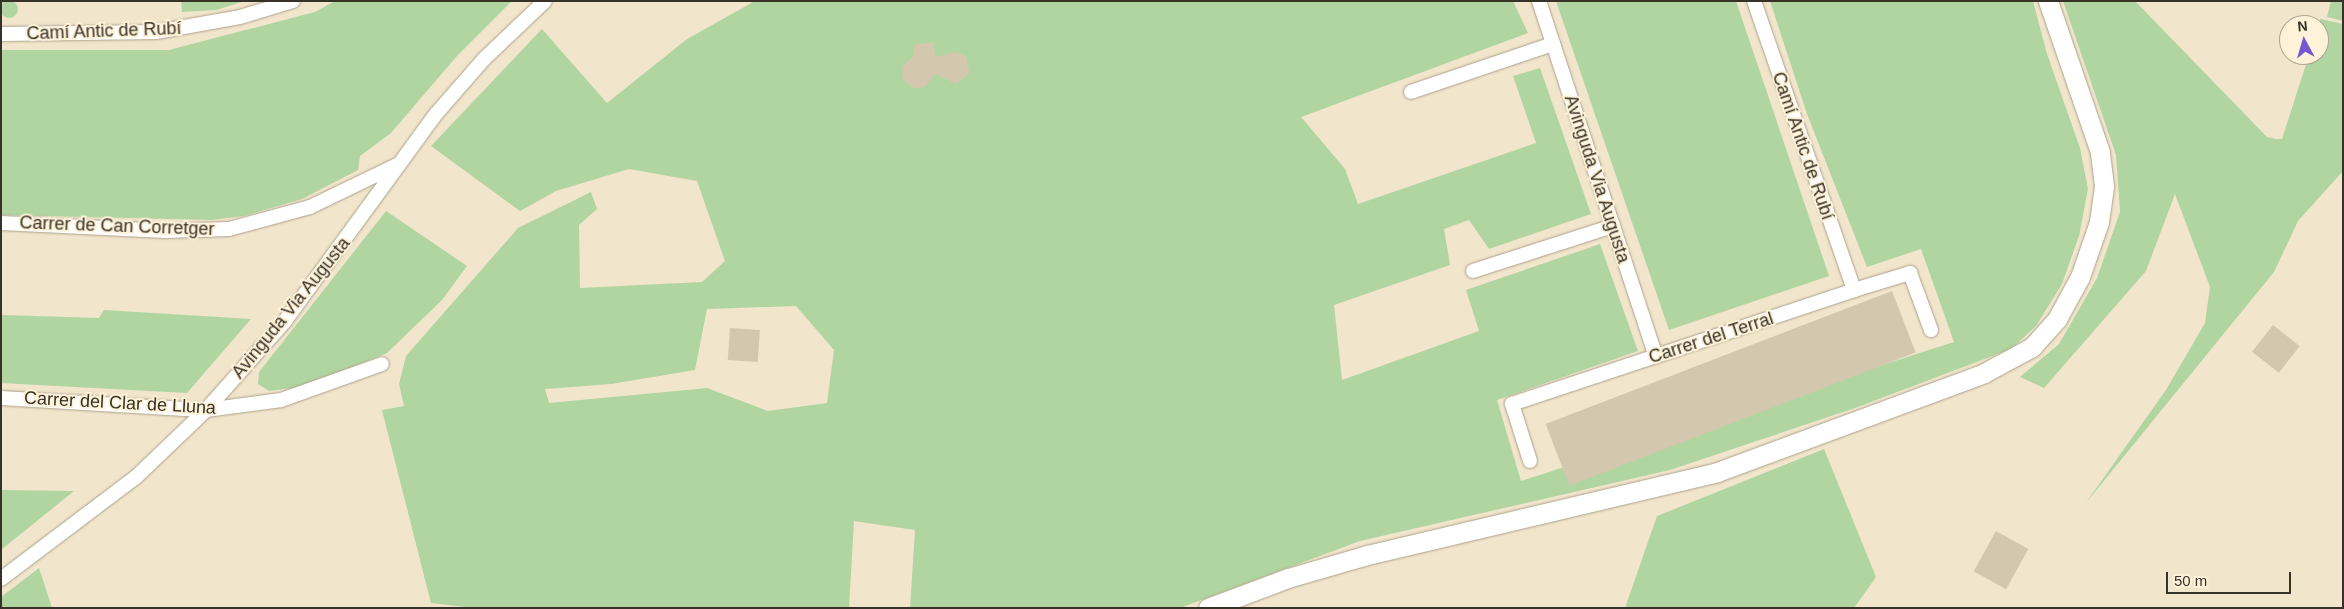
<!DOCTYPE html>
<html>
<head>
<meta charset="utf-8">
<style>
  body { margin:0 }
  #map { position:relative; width:2344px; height:609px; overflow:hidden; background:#f1e5cc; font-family:Helvetica,sans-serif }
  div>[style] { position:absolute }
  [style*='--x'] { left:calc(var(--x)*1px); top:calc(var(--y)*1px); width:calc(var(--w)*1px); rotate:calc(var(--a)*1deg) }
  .green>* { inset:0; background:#b0d5a1 }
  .round { border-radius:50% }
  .building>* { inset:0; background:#d3c7ae; transform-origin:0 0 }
  .roads { filter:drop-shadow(0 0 1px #ada18a) drop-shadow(0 0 1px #ada18a) }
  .minor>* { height:14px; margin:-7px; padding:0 7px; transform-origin:7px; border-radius:7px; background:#fff }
  .secondary>* { height:19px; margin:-9.5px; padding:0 9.5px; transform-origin:9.5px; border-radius:9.5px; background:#fff }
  span { translate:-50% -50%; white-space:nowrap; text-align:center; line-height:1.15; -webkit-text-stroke:4px #fef2d9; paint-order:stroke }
  .street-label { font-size:18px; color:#373228 }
  .frame { position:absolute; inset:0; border:2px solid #373228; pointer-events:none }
  .north { position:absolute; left:2279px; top:15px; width:50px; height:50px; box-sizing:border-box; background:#fef2d9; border:1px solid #aea592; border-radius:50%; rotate:354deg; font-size:14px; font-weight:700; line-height:20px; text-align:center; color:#373228 }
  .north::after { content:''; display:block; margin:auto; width:18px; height:22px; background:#7557d1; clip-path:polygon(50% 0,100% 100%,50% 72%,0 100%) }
  .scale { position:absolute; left:2166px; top:572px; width:125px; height:22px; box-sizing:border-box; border:2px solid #373228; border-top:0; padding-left:6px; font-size:15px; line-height:18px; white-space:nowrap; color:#373228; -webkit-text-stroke:4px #fef2d9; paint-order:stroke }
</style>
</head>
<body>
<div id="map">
  <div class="green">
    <i class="round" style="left:0;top:0;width:18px;height:18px"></i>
    <i style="clip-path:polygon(181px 1px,245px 1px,216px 10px,182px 12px)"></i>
    <i style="clip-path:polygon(335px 1px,512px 1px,457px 56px,391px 133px,360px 156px,358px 170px,302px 199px,244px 216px,211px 220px,1px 215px,1px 50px,169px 50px,315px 12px)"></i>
    <i style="clip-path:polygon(evenodd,755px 1px,1513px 1px,1528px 33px,1301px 117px,1345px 169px,1358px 204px,1536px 143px,1513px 76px,1540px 68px,1591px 214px,1489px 249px,1469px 220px,1444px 229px,1450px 265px,1334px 305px,1342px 380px,1479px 331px,1466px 290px,1600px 244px,1638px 351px,1497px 400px,1521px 481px,1954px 342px,1921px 249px,1867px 267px,1807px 114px,1770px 1px,2033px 1px,2047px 54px,2080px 148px,2088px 189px,2079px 236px,2062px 284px,2036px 326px,2011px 349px,1855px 408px,1670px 470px,1360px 541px,1180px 608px,910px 608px,915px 530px,854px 521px,849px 608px,474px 608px,431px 603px,382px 410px,404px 406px,399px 384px,406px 356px,518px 228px,591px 192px,597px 209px,579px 225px,580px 288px,702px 282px,725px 261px,697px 181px,629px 169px,556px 191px,520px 211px,431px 146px,542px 29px,607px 103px,687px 39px,755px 1px,796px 306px,834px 350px,827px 403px,768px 411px,707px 388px,549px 403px,545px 389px,611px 384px,695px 370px,707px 309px,796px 306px)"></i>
    <i style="clip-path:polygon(1556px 1px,1736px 1px,1829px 276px,1669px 330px)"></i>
    <i style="clip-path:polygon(2063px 1px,2135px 1px,2267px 137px,2276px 139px,2282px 139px,2309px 55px,2319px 55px,2320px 19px,2343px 24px,2343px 171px,2298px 221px,2274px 272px,2085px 504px,2166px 390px,2205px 323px,2210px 287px,2175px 194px,2146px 271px,2044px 388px,2020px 377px,2059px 344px,2097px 278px,2120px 212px,2116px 155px)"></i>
    <i style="clip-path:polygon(2331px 1px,2343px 1px,2343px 21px,2327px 17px)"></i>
    <i style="clip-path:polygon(386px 211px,467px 266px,442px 300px,387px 353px,301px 387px,269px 391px,258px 384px,259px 372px)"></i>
    <i style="clip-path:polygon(104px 310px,251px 319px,187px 393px,1px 383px,1px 315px,99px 318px)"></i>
    <i style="clip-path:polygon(1824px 449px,1876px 577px,1854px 608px,1625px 608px,1657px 516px)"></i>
    <i style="clip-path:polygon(1px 490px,74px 491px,1px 550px)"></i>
    <i style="clip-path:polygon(39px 568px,52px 608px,2px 608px,1px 597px)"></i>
  </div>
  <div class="building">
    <i style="clip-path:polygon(933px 42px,936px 57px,955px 52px,966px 56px,970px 73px,956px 84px,935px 74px,925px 87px,913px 88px,903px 79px,902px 67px,914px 55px,913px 45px)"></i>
    <i style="left:1892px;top:291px;width:66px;height:371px;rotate:69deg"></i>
    <i style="left:2273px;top:325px;width:34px;height:34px;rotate:38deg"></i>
    <i style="left:730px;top:328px;width:30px;height:32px;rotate:4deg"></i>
    <i style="left:1996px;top:531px;width:37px;height:46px;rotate:29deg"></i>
  </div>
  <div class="roads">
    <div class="minor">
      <i style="--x:1539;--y:1;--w:374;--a:71.8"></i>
      <i style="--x:1754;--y:1;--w:306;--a:70.9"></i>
      <i style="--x:1;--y:34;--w:155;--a:-0.7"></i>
      <i style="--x:156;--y:32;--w:85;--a:-10.1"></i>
      <i style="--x:240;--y:17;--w:55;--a:-16.8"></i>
      <i style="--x:1411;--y:92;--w:150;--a:-18.7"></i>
      <i style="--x:1;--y:223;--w:165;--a:2.8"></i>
      <i style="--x:166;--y:231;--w:63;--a:-1.8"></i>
      <i style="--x:229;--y:229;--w:84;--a:-15.2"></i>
      <i style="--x:310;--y:207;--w:97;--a:-25.8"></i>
      <i style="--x:1473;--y:271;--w:147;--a:-17.8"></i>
      <i style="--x:1;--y:398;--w:205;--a:3.4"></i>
      <i style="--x:206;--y:410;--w:76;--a:-7.6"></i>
      <i style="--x:281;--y:400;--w:107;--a:-19.6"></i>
      <i style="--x:1530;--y:461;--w:60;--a:-107.5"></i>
      <i style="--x:1512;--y:404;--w:360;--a:-18.4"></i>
      <i style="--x:1854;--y:290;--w:59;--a:-16.9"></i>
      <i style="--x:1910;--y:273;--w:61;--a:69.8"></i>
      <i style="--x:1;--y:579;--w:169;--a:-37.1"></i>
      <i style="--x:136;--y:477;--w:97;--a:-43.7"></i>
      <i style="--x:206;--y:410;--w:119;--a:-48.4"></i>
      <i style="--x:285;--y:321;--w:256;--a:-53.9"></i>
      <i style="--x:436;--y:114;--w:73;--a:-48.9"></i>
      <i style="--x:484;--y:59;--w:84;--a:-43.6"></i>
    </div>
    <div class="secondary">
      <i style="--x:1208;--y:608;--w:85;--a:-20.6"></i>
      <i style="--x:1288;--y:578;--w:82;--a:-16.2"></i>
      <i style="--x:1367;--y:555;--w:360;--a:-13.3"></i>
      <i style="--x:1717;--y:472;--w:285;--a:-20.3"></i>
      <i style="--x:1984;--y:373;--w:55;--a:-28.4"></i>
      <i style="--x:2032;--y:347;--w:38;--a:-48"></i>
      <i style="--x:2057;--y:319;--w:48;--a:-61.3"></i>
      <i style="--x:2080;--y:277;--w:58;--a:-70.9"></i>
      <i style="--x:2099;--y:222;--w:36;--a:-82"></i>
      <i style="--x:2104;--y:186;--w:34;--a:-97"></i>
      <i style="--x:2100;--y:152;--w:160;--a:-109"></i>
    </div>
  </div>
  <div class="street-label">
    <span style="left:104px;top:31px;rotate:-2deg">Camí Antic de Rubí</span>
    <span style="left:1803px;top:146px;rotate:71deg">Camí Antic de Rubí</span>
    <span style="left:1597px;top:179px;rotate:72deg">Avinguda Via Augusta</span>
    <span style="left:117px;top:226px;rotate:2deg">Carrer de Can Corretger</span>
    <span style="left:291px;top:308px;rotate:-51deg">Avinguda Via Augusta</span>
    <span style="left:1711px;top:338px;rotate:-18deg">Carrer del Terral</span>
    <span style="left:120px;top:403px;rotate:3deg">Carrer del Clar de Lluna</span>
  </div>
  <div class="frame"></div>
  <div class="north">N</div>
  <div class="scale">50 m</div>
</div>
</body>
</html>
